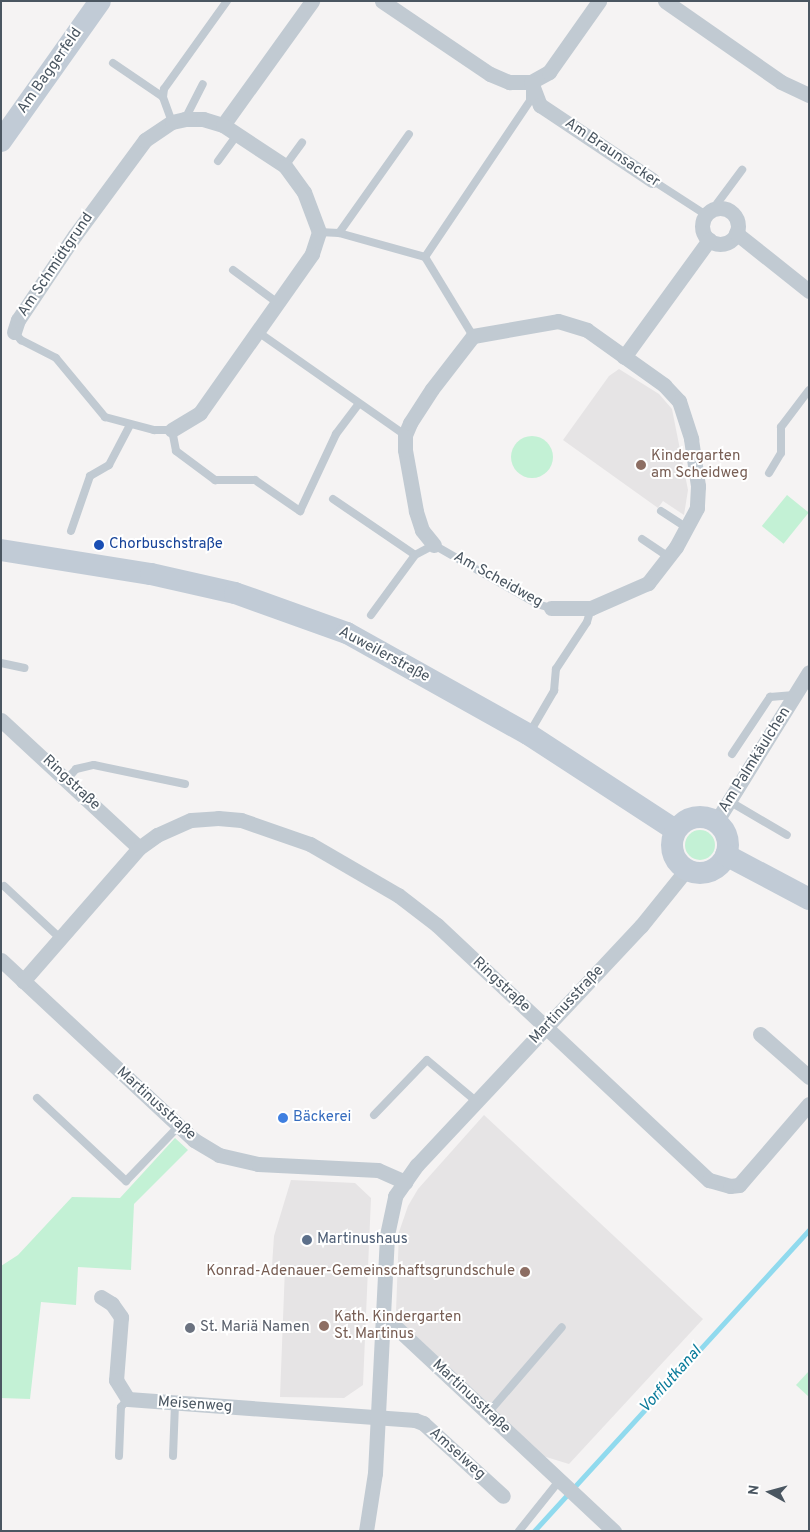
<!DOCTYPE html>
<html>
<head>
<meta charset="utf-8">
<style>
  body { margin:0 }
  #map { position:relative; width:810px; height:1532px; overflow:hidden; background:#f5f3f3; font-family:Overpass,sans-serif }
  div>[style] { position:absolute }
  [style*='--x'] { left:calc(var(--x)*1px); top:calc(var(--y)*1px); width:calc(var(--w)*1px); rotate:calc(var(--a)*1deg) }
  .education>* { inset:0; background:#e6e4e5 }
  .green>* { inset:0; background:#c3f1d5; transform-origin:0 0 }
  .round { border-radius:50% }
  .stream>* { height:5px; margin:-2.5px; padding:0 2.5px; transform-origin:2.5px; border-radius:2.5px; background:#90daee }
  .lane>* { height:8px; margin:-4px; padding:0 4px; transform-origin:4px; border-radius:4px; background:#c1cad2 }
  .street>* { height:15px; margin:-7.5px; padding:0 7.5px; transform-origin:7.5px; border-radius:7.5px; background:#c1cad2 }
  .street>.ring { margin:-7.5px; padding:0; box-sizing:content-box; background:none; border:15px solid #c1cad2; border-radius:50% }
  .secondary>* { height:22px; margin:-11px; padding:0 11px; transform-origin:11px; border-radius:11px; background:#c1cbd6 }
  .secondary>.ring { margin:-11px; padding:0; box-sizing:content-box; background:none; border:22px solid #c1cbd6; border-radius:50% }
  .dots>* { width:14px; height:14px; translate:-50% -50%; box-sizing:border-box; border:2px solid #fff; border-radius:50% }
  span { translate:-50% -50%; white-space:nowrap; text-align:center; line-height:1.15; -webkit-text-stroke:4px #fff; paint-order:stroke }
  .street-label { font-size:15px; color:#4a5661 }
  .education-label { font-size:15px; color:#785e54 }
  .left { translate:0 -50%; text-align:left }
  .right { translate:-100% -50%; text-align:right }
  .transit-label { font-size:15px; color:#164399 }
  .shop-label { font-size:15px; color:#366cbe }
  .service-label { font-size:15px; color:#4e5e75 }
  .worship-label { font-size:15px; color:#5b616d }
  .water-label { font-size:16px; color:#0c7c9b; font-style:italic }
  .frame { position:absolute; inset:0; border:2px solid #4a5661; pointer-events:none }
  .north { position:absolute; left:745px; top:1467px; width:50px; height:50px; -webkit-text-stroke:4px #fff; paint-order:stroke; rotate:277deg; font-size:14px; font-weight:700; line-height:20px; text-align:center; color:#4a5661 }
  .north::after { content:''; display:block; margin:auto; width:18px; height:22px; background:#4a5661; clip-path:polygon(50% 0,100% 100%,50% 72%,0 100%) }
</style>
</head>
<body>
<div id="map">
  <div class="education">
    <i style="clip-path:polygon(619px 369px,659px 394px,672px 409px,688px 490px,684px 515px,663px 501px,658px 508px,563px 440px,609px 376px)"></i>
    <i style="clip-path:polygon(484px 1115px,703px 1319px,569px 1464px,543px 1456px,399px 1320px,396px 1312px,399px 1232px,408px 1206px,418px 1189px)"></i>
    <i style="clip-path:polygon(291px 1180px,355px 1183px,371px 1198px,363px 1385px,344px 1398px,280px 1397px,285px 1267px,272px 1266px,274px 1236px)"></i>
  </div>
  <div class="green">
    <i class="round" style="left:511px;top:436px;width:42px;height:42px"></i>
    <i style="left:787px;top:495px;width:28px;height:40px;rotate:39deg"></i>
    <i class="round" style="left:685px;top:830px;width:30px;height:30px"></i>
    <i style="clip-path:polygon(175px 1138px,188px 1150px,134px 1204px,131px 1270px,78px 1267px,76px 1305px,41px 1302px,30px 1399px,1px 1398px,1px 1266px,18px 1255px,72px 1197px,120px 1198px)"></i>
    <i style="clip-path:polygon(809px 1371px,809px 1397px,796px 1385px)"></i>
  </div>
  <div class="stream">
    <i style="--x:534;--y:1531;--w:408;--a:-47.6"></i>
  </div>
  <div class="lane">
    <i style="--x:113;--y:63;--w:60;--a:34.2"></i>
    <i style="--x:185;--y:119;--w:39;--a:-63"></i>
    <i style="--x:172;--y:122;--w:27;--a:-110"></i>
    <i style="--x:163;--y:97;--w:8;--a:-83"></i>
    <i style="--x:164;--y:89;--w:108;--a:-54.4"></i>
    <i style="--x:218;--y:161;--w:32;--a:-54"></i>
    <i style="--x:285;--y:166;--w:29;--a:-54"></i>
    <i style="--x:652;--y:180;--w:64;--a:32.9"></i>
    <i style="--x:713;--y:209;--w:49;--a:-53.4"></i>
    <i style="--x:319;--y:232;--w:20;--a:3"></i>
    <i style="--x:339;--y:233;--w:89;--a:15.6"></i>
    <i style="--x:339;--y:233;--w:121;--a:-54.7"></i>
    <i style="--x:425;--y:257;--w:188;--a:-56.1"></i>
    <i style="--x:530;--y:101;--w:10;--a:-90"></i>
    <i style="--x:425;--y:257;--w:92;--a:58.7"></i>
    <i style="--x:233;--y:270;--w:56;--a:36.3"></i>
    <i style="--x:14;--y:332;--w:11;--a:49"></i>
    <i style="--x:21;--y:340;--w:39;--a:27"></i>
    <i style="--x:56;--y:358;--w:77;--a:50.3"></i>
    <i style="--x:105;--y:417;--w:51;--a:14.9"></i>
    <i style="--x:154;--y:430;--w:18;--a:0"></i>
    <i style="--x:172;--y:430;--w:21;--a:79"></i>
    <i style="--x:176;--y:451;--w:49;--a:36.6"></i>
    <i style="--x:215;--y:480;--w:40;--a:0"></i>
    <i style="--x:255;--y:480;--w:55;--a:34.6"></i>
    <i style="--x:300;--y:511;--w:85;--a:-64.9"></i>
    <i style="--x:336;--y:434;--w:38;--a:-53"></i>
    <i style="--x:258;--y:332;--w:179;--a:35"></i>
    <i style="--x:769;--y:473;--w:23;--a:-59"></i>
    <i style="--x:781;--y:453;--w:26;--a:-90"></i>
    <i style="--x:781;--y:427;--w:46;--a:-52.9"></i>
    <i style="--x:333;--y:499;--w:99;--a:34.3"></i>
    <i style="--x:415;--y:555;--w:21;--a:-28"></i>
    <i style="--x:434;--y:545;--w:119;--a:29.8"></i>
    <i style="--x:537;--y:604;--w:15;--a:16"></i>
    <i style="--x:661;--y:511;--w:31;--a:33"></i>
    <i style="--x:71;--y:531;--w:58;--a:-70.9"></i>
    <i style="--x:90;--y:476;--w:22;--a:-30"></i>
    <i style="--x:109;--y:465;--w:45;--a:-62.3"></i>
    <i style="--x:642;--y:539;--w:32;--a:34"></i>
    <i style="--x:371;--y:615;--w:74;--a:-53.7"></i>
    <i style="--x:1;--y:663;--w:24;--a:12"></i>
    <i style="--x:530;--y:732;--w:48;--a:-59.7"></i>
    <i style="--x:554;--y:691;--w:22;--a:-85"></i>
    <i style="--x:556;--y:669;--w:56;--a:-56.6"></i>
    <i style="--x:587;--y:622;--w:15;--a:-74"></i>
    <i style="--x:732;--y:754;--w:69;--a:-56.3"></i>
    <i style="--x:770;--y:697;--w:24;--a:-5"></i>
    <i style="--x:67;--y:779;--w:13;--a:-48"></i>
    <i style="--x:76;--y:769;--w:18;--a:-13"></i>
    <i style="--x:94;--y:765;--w:93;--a:11.8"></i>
    <i style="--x:729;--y:801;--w:67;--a:30.4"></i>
    <i style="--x:4;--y:886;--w:76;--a:42.9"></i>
    <i style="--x:37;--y:1098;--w:122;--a:43"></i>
    <i style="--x:126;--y:1181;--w:76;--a:-46.1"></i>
    <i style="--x:374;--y:1115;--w:76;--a:-46.1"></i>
    <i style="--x:427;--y:1060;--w:65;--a:40"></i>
    <i style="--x:488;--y:1413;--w:113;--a:-49.3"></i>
    <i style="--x:119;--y:1456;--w:49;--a:-87.7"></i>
    <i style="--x:121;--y:1407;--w:11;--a:-49"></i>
    <i style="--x:173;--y:1456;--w:52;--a:-87.8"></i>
    <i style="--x:519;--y:1531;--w:64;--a:-51.3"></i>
  </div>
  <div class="street">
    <i style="--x:382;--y:1;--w:130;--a:34.1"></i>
    <i style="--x:490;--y:74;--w:21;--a:23"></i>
    <i style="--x:509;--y:82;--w:22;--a:0"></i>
    <i style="--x:531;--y:82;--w:21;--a:-29"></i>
    <i style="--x:549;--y:72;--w:87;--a:-54.8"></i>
    <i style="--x:665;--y:1;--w:141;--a:34.9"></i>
    <i style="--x:781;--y:82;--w:31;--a:25"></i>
    <i style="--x:531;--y:82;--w:25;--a:69"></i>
    <i style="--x:540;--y:105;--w:135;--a:33.8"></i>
    <i style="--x:223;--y:125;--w:153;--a:-54.3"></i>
    <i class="ring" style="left:702px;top:208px;width:21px;height:21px"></i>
    <i style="--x:736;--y:233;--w:93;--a:38.5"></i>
    <i style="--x:14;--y:332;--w:13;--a:-72"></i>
    <i style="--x:18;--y:320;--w:102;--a:-56.2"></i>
    <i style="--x:75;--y:235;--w:118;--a:-53.6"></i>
    <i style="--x:145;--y:140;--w:32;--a:-34"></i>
    <i style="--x:172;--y:122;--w:13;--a:-13"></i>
    <i style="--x:185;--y:119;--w:18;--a:0"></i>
    <i style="--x:203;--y:119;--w:21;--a:17"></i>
    <i style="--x:223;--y:125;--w:74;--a:33.5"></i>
    <i style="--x:285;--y:166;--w:32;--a:54"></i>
    <i style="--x:304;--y:192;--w:43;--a:69.4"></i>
    <i style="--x:319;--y:232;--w:23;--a:108"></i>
    <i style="--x:312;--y:254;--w:194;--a:125.2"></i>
    <i style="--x:200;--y:413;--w:33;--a:149"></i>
    <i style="--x:624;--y:357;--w:145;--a:-54"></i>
    <i style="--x:434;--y:545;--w:19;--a:-129"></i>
    <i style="--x:422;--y:530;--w:20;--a:-108"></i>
    <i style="--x:416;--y:511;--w:62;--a:-100.2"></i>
    <i style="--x:405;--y:450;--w:15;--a:-90"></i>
    <i style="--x:405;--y:435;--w:13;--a:-67"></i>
    <i style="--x:410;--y:423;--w:40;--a:-57.1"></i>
    <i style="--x:432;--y:389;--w:67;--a:-52.3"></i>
    <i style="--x:473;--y:336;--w:86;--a:-10"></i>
    <i style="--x:558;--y:321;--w:30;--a:17"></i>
    <i style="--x:587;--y:330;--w:95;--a:35.5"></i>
    <i style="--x:664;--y:385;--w:22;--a:47"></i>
    <i style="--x:679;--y:401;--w:40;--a:72"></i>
    <i style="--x:691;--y:439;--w:48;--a:81.5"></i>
    <i style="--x:698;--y:486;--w:22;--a:93"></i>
    <i style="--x:697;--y:508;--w:44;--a:118.3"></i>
    <i style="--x:676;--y:547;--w:46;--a:127.9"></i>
    <i style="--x:648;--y:583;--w:62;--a:156.3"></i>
    <i style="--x:591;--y:608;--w:40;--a:180"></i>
    <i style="--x:1;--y:720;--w:188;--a:42.8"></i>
    <i style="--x:716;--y:822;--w:176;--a:-58.2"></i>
    <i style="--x:1;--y:960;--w:264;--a:43"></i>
    <i style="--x:194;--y:1140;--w:29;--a:31"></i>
    <i style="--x:219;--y:1155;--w:40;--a:13"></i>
    <i style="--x:258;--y:1164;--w:120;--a:2.9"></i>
    <i style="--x:378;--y:1170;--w:30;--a:24"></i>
    <i style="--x:23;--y:981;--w:176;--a:-48.9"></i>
    <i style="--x:139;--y:848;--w:22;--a:-36"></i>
    <i style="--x:157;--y:835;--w:37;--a:-24"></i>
    <i style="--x:191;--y:820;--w:27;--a:-4"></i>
    <i style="--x:218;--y:818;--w:23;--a:5"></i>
    <i style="--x:241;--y:820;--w:73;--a:19.2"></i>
    <i style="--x:310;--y:844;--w:102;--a:30.1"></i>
    <i style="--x:398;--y:895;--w:49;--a:37.6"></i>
    <i style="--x:437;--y:925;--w:373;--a:43.2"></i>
    <i style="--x:709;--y:1180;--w:22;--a:16"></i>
    <i style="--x:730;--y:1186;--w:9;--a:-6"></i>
    <i style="--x:739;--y:1185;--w:107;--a:-49.2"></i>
    <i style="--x:760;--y:1034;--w:65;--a:41.3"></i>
    <i style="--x:101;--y:1297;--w:13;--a:32"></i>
    <i style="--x:112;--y:1304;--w:16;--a:55"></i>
    <i style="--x:121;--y:1317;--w:63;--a:94.5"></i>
    <i style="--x:116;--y:1380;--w:22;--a:58"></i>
    <i style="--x:128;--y:1399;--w:288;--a:4.2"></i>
    <i style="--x:415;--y:1420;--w:9;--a:21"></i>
    <i style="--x:423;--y:1423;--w:108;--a:42.4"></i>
    <i style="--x:384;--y:1316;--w:315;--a:43.1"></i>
    <i style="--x:366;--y:1531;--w:59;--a:-81.2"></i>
    <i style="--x:375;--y:1473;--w:238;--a:-87.1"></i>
    <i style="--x:387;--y:1235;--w:40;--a:-78"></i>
    <i style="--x:395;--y:1196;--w:38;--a:-55"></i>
    <i style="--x:417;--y:1165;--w:328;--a:-46.9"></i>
    <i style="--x:641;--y:926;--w:72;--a:-51.2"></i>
  </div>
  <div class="secondary">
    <i style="--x:1;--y:141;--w:171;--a:-54.7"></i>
    <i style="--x:1;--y:550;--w:152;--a:9.1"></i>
    <i style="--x:151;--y:574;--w:86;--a:12.7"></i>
    <i style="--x:235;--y:593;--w:119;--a:19.7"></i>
    <i style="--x:347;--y:633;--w:207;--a:29.2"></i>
    <i style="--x:528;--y:734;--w:176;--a:33.1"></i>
    <i class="ring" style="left:672px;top:817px;width:34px;height:34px"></i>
    <i style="--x:726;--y:855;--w:94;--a:27.9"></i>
  </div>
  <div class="dots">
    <i style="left:641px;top:465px;background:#8d6e63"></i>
    <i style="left:99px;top:545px;background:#1a4fb4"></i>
    <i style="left:283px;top:1118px;background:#3f7fe0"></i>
    <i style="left:307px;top:1240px;background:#5c6f8a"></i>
    <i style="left:525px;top:1272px;background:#8d6e63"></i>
    <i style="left:324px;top:1326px;background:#8d6e63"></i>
    <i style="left:190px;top:1328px;background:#6b7280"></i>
  </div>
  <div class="street-label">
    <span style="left:50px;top:71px;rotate:-55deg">Am Baggerfeld</span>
    <span style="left:612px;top:153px;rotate:34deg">Am Braunsacker</span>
    <span style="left:56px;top:265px;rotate:-56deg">Am Schmidtgrund</span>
    <span style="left:498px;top:580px;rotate:29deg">Am Scheidweg</span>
    <span style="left:384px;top:655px;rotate:28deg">Auweilerstraße</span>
    <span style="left:755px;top:760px;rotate:-58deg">Am Palmkäulchen</span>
    <span style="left:71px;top:783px;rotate:43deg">Ringstraße</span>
    <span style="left:501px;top:985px;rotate:43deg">Ringstraße</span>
    <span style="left:567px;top:1005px;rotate:-47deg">Martinusstraße</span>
    <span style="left:156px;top:1104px;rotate:42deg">Martinusstraße</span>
    <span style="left:471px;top:1397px;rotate:43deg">Martinusstraße</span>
    <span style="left:195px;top:1405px;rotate:4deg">Meisenweg</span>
    <span style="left:457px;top:1454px;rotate:42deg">Amselweg</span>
  </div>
  <div class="education-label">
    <span class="left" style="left:651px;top:465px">Kindergarten<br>am Scheidweg</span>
    <span class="right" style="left:515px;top:1272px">Konrad-Adenauer-Gemeinschaftsgrundschule</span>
    <span class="left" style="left:334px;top:1326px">Kath. Kindergarten<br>St. Martinus</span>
  </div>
  <div class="transit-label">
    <span class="left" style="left:109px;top:545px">Chorbuschstraße</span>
  </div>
  <div class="shop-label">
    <span class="left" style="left:293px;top:1118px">Bäckerei</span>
  </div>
  <div class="service-label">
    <span class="left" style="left:317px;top:1240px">Martinushaus</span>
  </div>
  <div class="worship-label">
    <span class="left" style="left:200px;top:1328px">St. Mariä Namen</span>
  </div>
  <div class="water-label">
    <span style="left:671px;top:1380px;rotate:-48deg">Vorflutkanal</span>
  </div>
  <div class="frame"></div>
  <div class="north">N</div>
</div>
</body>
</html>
